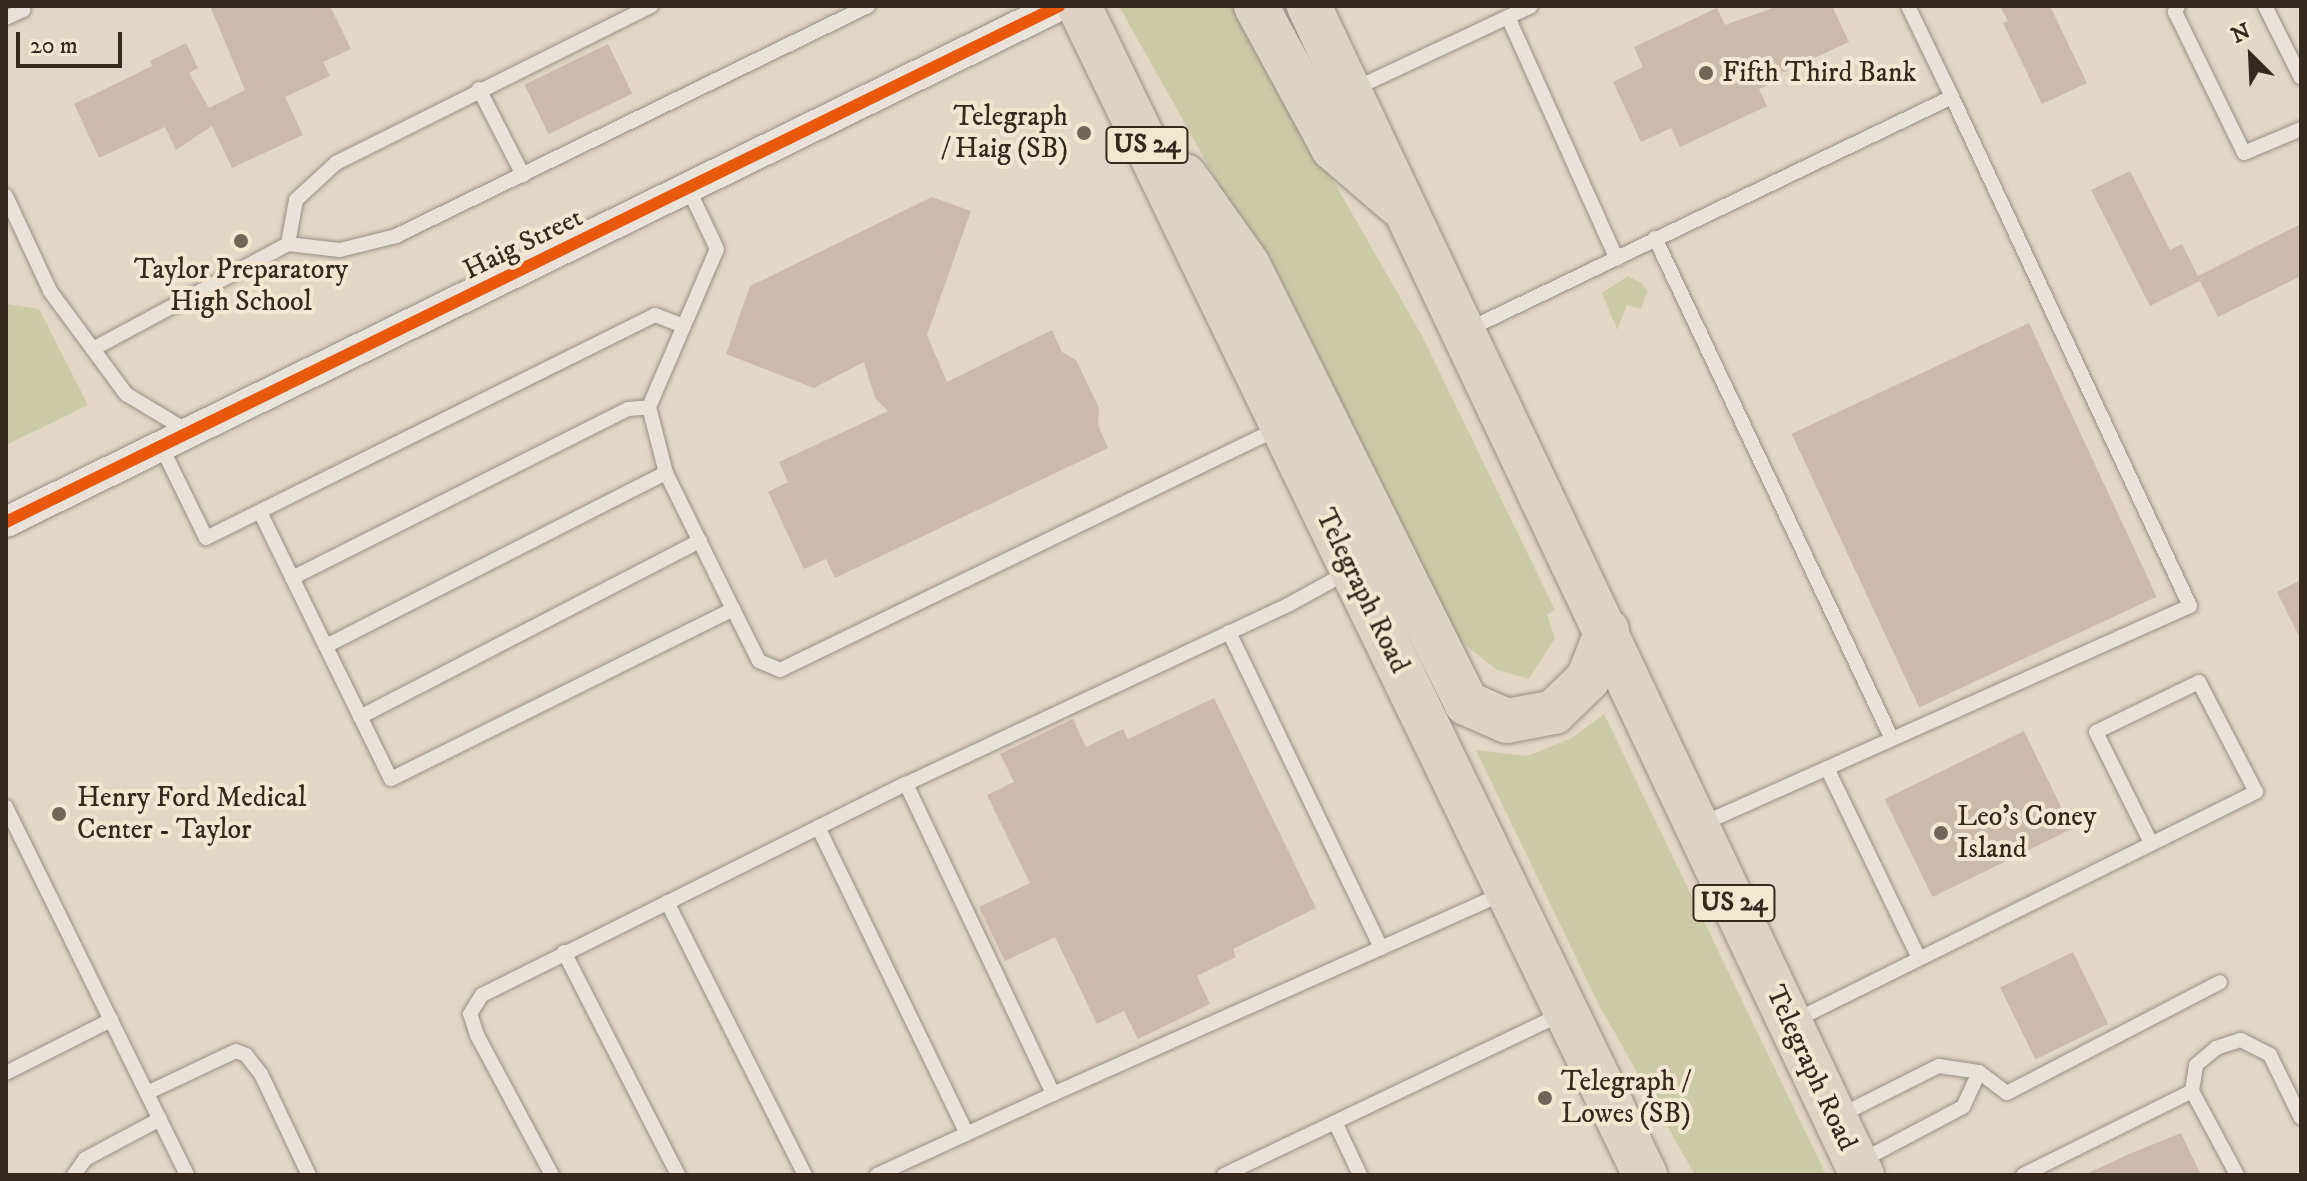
<!DOCTYPE html>
<html>
<head>
<meta charset="utf-8">
<style>
  body { margin:0 }
  #map { position:relative; width:2307px; height:1181px; overflow:hidden; background:#e2d7c6; font-family:"IM FELL DW Pica",serif }
  div>[style] { position:absolute }
  [style*='--x'] { left:calc(var(--x)*1px); top:calc(var(--y)*1px); width:calc(var(--w)*1px); rotate:calc(var(--a)*1deg) }
  .green>* { inset:0; background:#cacaa9 }
  .building>* { inset:0; background:#cbb9ab; transform-origin:0 0 }
  .roads { filter:drop-shadow(0 0 2px #978f85) drop-shadow(0 0 2px #978f85) }
  .lane>* { height:14px; margin:-7px; padding:0 7px; transform-origin:7px; border-radius:7px; background:#e8e2da }
  .street>* { height:30px; margin:-15px; padding:0 15px; transform-origin:15px; border-radius:15px; background:#e8e2da }
  .primary>* { height:44px; margin:-22px; padding:0 22px; transform-origin:22px; border-radius:22px; background:#dcd3c4 }
  .cycleway>* { height:12px; margin:-6px; padding:0 6px; transform-origin:6px; border-radius:6px; background:#e8590c }
  .dots>* { width:22px; height:22px; translate:-50% -50%; box-sizing:border-box; border:4px solid #f4e7d2; border-radius:50% }
  span { translate:-50% -50%; white-space:nowrap; text-align:center; line-height:1.15; -webkit-text-stroke:8px #f4e7d2; paint-order:stroke }
  .shield-label span { padding:2px 6px; background:#f4e7d2; border:2px solid; border-radius:6px; -webkit-text-stroke-width:0 }
  .shield-label { font-size:26px; color:#35291e; font-weight:700 }
  .poi-label { font-size:28px; color:#35291e }
  .left { translate:0 -50%; text-align:left }
  .right { translate:-100% -50%; text-align:right }
  .street-label { font-size:28px; color:#35291e }
  .frame { position:absolute; inset:0; border:8px solid #35291e; pointer-events:none }
  .north { position:absolute; left:2211px; top:16px; width:80px; height:80px; -webkit-text-stroke:6px #f4e7d2; paint-order:stroke; rotate:336deg; font-size:22px; font-weight:700; line-height:32px; text-align:center; color:#35291e }
  .north::after { content:''; display:block; margin:auto; width:28px; height:36px; background:#35291e; clip-path:polygon(50% 0,100% 100%,50% 72%,0 100%) }
  .scale { position:absolute; left:16px; top:32px; width:106px; height:36px; box-sizing:border-box; border:4px solid #35291e; border-top:0; padding-left:10px; font-size:24px; line-height:28px; white-space:nowrap; color:#35291e; -webkit-text-stroke:6px #f4e7d2; paint-order:stroke }
</style>
</head>
<body>
<div id="map">
  <div class="green">
    <i style="clip-path:polygon(1119px 6px,1242px 6px,1281px 89px,1422px 336px,1555px 610px,1547px 615px,1555px 638px,1529px 679px,1497px 670px,1454px 636px,1258px 254px)"></i>
    <i style="clip-path:polygon(1628px 276px,1643px 284px,1647px 292px,1641px 309px,1627px 305px,1617px 330px,1602px 293px)"></i>
    <i style="clip-path:polygon(6px 304px,39px 309px,88px 405px,6px 445px)"></i>
    <i style="clip-path:polygon(1604px 714px,1826px 1175px,1695px 1175px,1599px 1005px,1476px 750px,1527px 756px,1572px 738px)"></i>
  </div>
  <div class="building">
    <i style="clip-path:polygon(210px 6px,330px 6px,351px 49px,323px 62px,330px 76px,285px 97px,303px 135px,232px 168px,212px 126px,176px 150px,165px 127px,99px 158px,74px 104px,152px 66px,150px 61px,186px 43px,198px 68px,189px 73px,209px 108px,245px 90px)"></i>
    <i style="clip-path:polygon(1778px 6px,1832px 6px,1849px 42px,1768px 79px,1770px 84px,1759px 89px,1767px 106px,1680px 147px,1671px 128px,1641px 142px,1613px 82px,1643px 67px,1634px 47px,1717px 8px,1725px 25px)"></i>
    <i style="clip-path:polygon(2000px 6px,2050px 6px,2087px 83px,2042px 104px,2003px 23px,2008px 21px)"></i>
    <i style="left:608px;top:44px;width:55px;height:93px;rotate:64deg"></i>
    <i style="clip-path:polygon(2130px 171px,2170px 250px,2182px 244px,2198px 276px,2301px 224px,2301px 276px,2218px 317px,2200px 281px,2150px 306px,2091px 190px)"></i>
    <i style="clip-path:polygon(932px 197px,971px 211px,927px 335px,947px 382px,1052px 330px,1062px 352px,1076px 360px,1099px 408px,1098px 425px,1108px 448px,835px 578px,826px 559px,804px 569px,768px 492px,788px 482px,779px 462px,888px 411px,875px 398px,864px 362px,814px 388px,726px 354px,750px 286px)"></i>
    <i style="left:2029px;top:323px;width:302px;height:262px;rotate:65deg"></i>
    <i style="clip-path:polygon(2301px 580px,2301px 640px,2277px 592px)"></i>
    <i style="clip-path:polygon(1214px 698px,1316px 908px,1233px 949px,1236px 957px,1197px 976px,1210px 1004px,1138px 1039px,1124px 1011px,1097px 1024px,1055px 937px,1005px 961px,979px 907px,1030px 883px,987px 795px,1014px 782px,1000px 754px,1073px 719px,1086px 747px,1123px 729px,1128px 739px)"></i>
    <i style="left:2024px;top:731px;width:109px;height:155px;rotate:64deg"></i>
    <i style="left:2073px;top:952px;width:80px;height:81px;rotate:64deg"></i>
    <i style="clip-path:polygon(2181px 1133px,2201px 1175px,2084px 1175px,2129px 1154px)"></i>
  </div>
  <div class="roads">
    <div class="lane">
      <i style="--x:2178;--y:6;--w:7;--a:117"></i>
      <i style="--x:2175;--y:12;--w:157;--a:63.9"></i>
      <i style="--x:2244;--y:153;--w:62;--a:-22.8"></i>
      <i style="--x:2265;--y:6;--w:80;--a:63.4"></i>
      <i style="--x:1508;--y:17;--w:265;--a:65.8"></i>
      <i style="--x:6;--y:18;--w:19;--a:-25"></i>
      <i style="--x:23;--y:10;--w:4;--a:-117"></i>
      <i style="--x:479;--y:89;--w:97;--a:62.9"></i>
      <i style="--x:1354;--y:89;--w:195;--a:-25.1"></i>
      <i style="--x:689;--y:190;--w:65;--a:64.6"></i>
      <i style="--x:717;--y:249;--w:172;--a:113.3"></i>
      <i style="--x:649;--y:407;--w:68;--a:75.6"></i>
      <i style="--x:666;--y:473;--w:152;--a:63.8"></i>
      <i style="--x:733;--y:609;--w:58;--a:63.4"></i>
      <i style="--x:759;--y:661;--w:23;--a:23"></i>
      <i style="--x:780;--y:670;--w:555;--a:-25.87"></i>
      <i style="--x:6;--y:196;--w:105;--a:65.1"></i>
      <i style="--x:50;--y:291;--w:128;--a:53.6"></i>
      <i style="--x:126;--y:394;--w:74;--a:31.1"></i>
      <i style="--x:1655;--y:238;--w:554;--a:64.68"></i>
      <i style="--x:288;--y:244;--w:45;--a:-79.7"></i>
      <i style="--x:296;--y:200;--w:54;--a:-42.8"></i>
      <i style="--x:336;--y:163;--w:352;--a:-26.5"></i>
      <i style="--x:1467;--y:330;--w:538;--a:-25.66"></i>
      <i style="--x:1952;--y:97;--w:101;--a:-115.8"></i>
      <i style="--x:93;--y:349;--w:221;--a:-28.3"></i>
      <i style="--x:288;--y:244;--w:52;--a:6.6"></i>
      <i style="--x:340;--y:250;--w:58;--a:-14"></i>
      <i style="--x:396;--y:236;--w:525;--a:-25.98"></i>
      <i style="--x:161;--y:446;--w:102;--a:63.9"></i>
      <i style="--x:206;--y:538;--w:501;--a:-26.41"></i>
      <i style="--x:655;--y:315;--w:31;--a:21"></i>
      <i style="--x:260;--y:512;--w:297;--a:63.9"></i>
      <i style="--x:391;--y:779;--w:382;--a:-26.4"></i>
      <i style="--x:1348;--y:572;--w:68;--a:151.2"></i>
      <i style="--x:1288;--y:605;--w:422;--a:154.9"></i>
      <i style="--x:906;--y:784;--w:343;--a:64.6"></i>
      <i style="--x:1053;--y:1094;--w:494;--a:-24"></i>
      <i style="--x:292;--y:578;--w:376;--a:-26.7"></i>
      <i style="--x:628;--y:409;--w:21;--a:-5"></i>
      <i style="--x:1229;--y:632;--w:351;--a:64.3"></i>
      <i style="--x:326;--y:646;--w:381;--a:-27"></i>
      <i style="--x:360;--y:717;--w:383;--a:-27.4"></i>
      <i style="--x:1827;--y:768;--w:211;--a:64.2"></i>
      <i style="--x:6;--y:807;--w:410;--a:63.8"></i>
      <i style="--x:1702;--y:824;--w:534;--a:-24.07"></i>
      <i style="--x:2190;--y:606;--w:562;--a:-115.06"></i>
      <i style="--x:818;--y:827;--w:341;--a:64.1"></i>
      <i style="--x:667;--y:902;--w:306;--a:63.2"></i>
      <i style="--x:564;--y:952;--w:250;--a:62.9"></i>
      <i style="--x:1794;--y:1021;--w:516;--a:-26.37"></i>
      <i style="--x:2256;--y:792;--w:124;--a:-117.4"></i>
      <i style="--x:2199;--y:682;--w:114;--a:154.1"></i>
      <i style="--x:2096;--y:732;--w:124;--a:63.6"></i>
      <i style="--x:6;--y:1073;--w:118;--a:-26.8"></i>
      <i style="--x:2192;--y:1091;--w:26;--a:-81"></i>
      <i style="--x:2196;--y:1065;--w:26;--a:-40"></i>
      <i style="--x:2216;--y:1048;--w:26;--a:-18"></i>
      <i style="--x:2241;--y:1040;--w:33;--a:27"></i>
      <i style="--x:2270;--y:1055;--w:70;--a:63.8"></i>
      <i style="--x:147;--y:1093;--w:98;--a:-25.3"></i>
      <i style="--x:236;--y:1051;--w:11;--a:22"></i>
      <i style="--x:246;--y:1055;--w:24;--a:52"></i>
      <i style="--x:261;--y:1074;--w:112;--a:64.6"></i>
      <i style="--x:1839;--y:1116;--w:112;--a:-26.6"></i>
      <i style="--x:1939;--y:1066;--w:40;--a:8.5"></i>
      <i style="--x:1979;--y:1072;--w:35;--a:37"></i>
      <i style="--x:2007;--y:1093;--w:240;--a:-27.5"></i>
      <i style="--x:1335;--y:1122;--w:59;--a:64.7"></i>
      <i style="--x:1859;--y:1162;--w:118;--a:-27.9"></i>
      <i style="--x:1963;--y:1107;--w:38;--a:-65"></i>
      <i style="--x:74;--y:1175;--w:19;--a:-55"></i>
      <i style="--x:85;--y:1159;--w:85;--a:-28.1"></i>
      <i style="--x:552;--y:1175;--w:159;--a:-118.2"></i>
      <i style="--x:477;--y:1035;--w:22;--a:-108"></i>
      <i style="--x:470;--y:1014;--w:22;--a:-58"></i>
      <i style="--x:482;--y:995;--w:474;--a:-26.5"></i>
      <i style="--x:877;--y:1175;--w:194;--a:-24.7"></i>
      <i style="--x:1224;--y:1175;--w:374;--a:-25.5"></i>
      <i style="--x:2023;--y:1175;--w:189;--a:-26.4"></i>
      <i style="--x:2192;--y:1091;--w:95;--a:61.8"></i>
    </div>
    <div class="street">
      <i style="--x:6;--y:522;--w:1173;--a:-26.11"></i>
    </div>
    <div class="primary">
      <i style="--x:1079;--y:6;--w:1299;--a:64.16"></i>
      <i style="--x:1256;--y:6;--w:162;--a:61.5"></i>
      <i style="--x:1333;--y:148;--w:86;--a:40.7"></i>
      <i style="--x:1309;--y:6;--w:1293;--a:64.68"></i>
      <i style="--x:1185;--y:176;--w:109;--a:54.7"></i>
      <i style="--x:1248;--y:265;--w:489;--a:63.5"></i>
      <i style="--x:1466;--y:703;--w:45;--a:23.7"></i>
      <i style="--x:1507;--y:721;--w:48;--a:-10.8"></i>
      <i style="--x:1554;--y:712;--w:47;--a:-44.1"></i>
      <i style="--x:1588;--y:679;--w:52;--a:-68.4"></i>
    </div>
  </div>
  <div class="cycleway">
    <i style="--x:6;--y:522;--w:1173;--a:-26.11"></i>
  </div>
  <div class="dots">
    <i style="left:1706px;top:73px;background:#726659"></i>
    <i style="left:1084px;top:133px;background:#726659"></i>
    <i style="left:241px;top:241px;background:#726659"></i>
    <i style="left:59px;top:814px;background:#726659"></i>
    <i style="left:1941px;top:833px;background:#726659"></i>
    <i style="left:1545px;top:1098px;background:#726659"></i>
  </div>
  <div class="shield-label">
    <span style="left:1147px;top:145px">US 24</span>
    <span style="left:1734px;top:903px">US 24</span>
  </div>
  <div class="poi-label">
    <span class="left" style="left:1722px;top:73px">Fifth Third Bank</span>
    <span class="right" style="left:1068px;top:133px">Telegraph<br>/ Haig (SB)</span>
    <span style="left:241px;top:286px">Taylor Preparatory<br>High School</span>
    <span class="left" style="left:77px;top:814px">Henry Ford Medical<br>Center - Taylor</span>
    <span class="left" style="left:1957px;top:833px">Leo's Coney<br>Island</span>
    <span class="left" style="left:1561px;top:1098px">Telegraph /<br>Lowes (SB)</span>
  </div>
  <div class="street-label">
    <span style="left:523px;top:244px;rotate:-26deg">Haig Street</span>
    <span style="left:1362px;top:591px;rotate:64deg">Telegraph Road</span>
    <span style="left:1811px;top:1068px;rotate:65deg">Telegraph Road</span>
  </div>
  <div class="frame"></div>
  <div class="north">N</div>
  <div class="scale">20 m</div>
</div>
</body>
</html>
